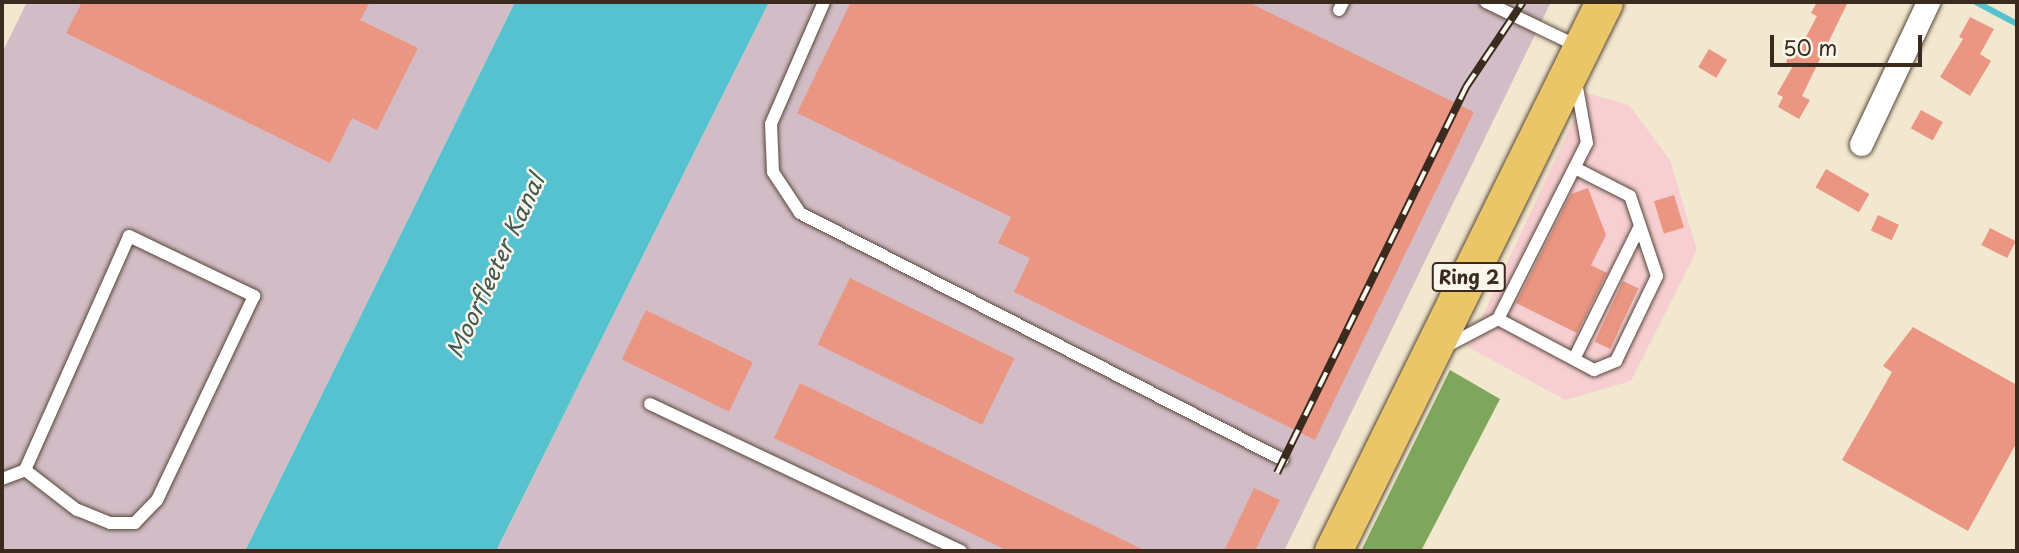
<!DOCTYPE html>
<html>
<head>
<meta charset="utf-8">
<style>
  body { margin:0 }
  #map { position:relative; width:2019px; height:553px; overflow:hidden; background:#f2e8cf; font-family:"Playpen Sans",sans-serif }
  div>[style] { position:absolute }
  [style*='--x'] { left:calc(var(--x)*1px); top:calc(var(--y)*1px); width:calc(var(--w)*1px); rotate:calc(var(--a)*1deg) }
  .built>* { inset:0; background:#f7cfd2 }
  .industrial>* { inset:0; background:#d2bdc6 }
  .forest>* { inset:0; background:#7ea65d }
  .water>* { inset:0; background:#56c2d0 }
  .stream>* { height:6px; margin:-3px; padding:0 3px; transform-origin:3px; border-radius:3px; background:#56c2d0 }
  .building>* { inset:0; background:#eb9683; transform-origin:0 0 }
  .roads { filter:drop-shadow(0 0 2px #564639) drop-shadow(0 0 2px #564639) }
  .service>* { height:12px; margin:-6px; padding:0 6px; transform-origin:6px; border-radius:6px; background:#fff }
  .minor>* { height:23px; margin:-11.5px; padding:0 11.5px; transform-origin:11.5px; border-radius:11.5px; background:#fff }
  .primary>* { height:37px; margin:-18.5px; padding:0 18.5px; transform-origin:18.5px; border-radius:18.5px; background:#ebc669 }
  .rail>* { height:8px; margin-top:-4px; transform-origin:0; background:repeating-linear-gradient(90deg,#fbf7ec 0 16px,#3b2a1e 0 32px); box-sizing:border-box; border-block:2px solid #3b2a1e }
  span { translate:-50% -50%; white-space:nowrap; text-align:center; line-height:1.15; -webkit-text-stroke:5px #fbf7ec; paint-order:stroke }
  .shield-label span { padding:2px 5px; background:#fbf7ec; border:2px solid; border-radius:5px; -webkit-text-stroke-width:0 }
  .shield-label { font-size:19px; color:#3b2a1e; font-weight:700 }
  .water-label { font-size:23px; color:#435853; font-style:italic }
  .frame { position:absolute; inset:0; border:4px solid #3b2a1e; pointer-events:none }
  .scale { position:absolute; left:1770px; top:35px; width:152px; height:32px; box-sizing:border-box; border:4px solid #3b2a1e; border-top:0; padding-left:9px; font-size:21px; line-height:24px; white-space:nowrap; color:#3b2a1e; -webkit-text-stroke:5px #fbf7ec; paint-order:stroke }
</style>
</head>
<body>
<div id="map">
  <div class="built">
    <i style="clip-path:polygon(1586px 93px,1629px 105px,1670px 160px,1697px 250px,1631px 381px,1565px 400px,1468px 347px)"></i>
  </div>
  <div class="industrial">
    <i style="clip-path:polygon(27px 2px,515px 2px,245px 551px,2px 551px,2px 53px)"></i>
    <i style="clip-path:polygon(769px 2px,1551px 2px,1284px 551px,496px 551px)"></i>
  </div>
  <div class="forest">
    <i style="clip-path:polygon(1450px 370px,1500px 399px,1421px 551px,1361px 551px)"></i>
  </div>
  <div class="water">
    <i style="clip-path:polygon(515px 2px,769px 2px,496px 551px,245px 551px)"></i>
  </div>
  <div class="stream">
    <i style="--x:1976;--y:2;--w:47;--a:28.2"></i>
  </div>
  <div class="building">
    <i style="clip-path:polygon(82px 2px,370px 2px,360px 20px,418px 48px,377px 130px,352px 118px,330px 163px,66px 33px)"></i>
    <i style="clip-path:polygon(851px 2px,1248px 2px,1474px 112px,1315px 440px,1014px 292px,1030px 258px,998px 243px,1011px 217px,797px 113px)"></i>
    <i style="clip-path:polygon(1817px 2px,1848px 2px,1802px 96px,1810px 100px,1799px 119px,1778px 107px,1783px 97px,1777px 94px,1793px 66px,1786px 62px,1793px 47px,1799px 50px,1817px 16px,1811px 13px)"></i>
    <i style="clip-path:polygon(1970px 17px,1994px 29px,1980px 54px,1991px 61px,1970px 96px,1940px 77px,1963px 39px,1959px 37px)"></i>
    <i style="left:1709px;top:49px;width:21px;height:21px;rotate:31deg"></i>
    <i style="left:1921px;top:110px;width:25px;height:21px;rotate:29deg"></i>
    <i style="left:1826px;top:169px;width:50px;height:21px;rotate:30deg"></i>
    <i style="clip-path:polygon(1588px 188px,1606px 235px,1591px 265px,1607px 273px,1577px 333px,1516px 303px,1571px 194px)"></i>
    <i style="left:1674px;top:195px;width:34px;height:21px;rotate:73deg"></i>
    <i style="left:1878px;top:215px;width:23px;height:17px;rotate:25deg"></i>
    <i style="left:1990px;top:228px;width:29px;height:19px;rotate:27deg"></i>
    <i style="left:850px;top:278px;width:183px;height:74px;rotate:26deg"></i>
    <i style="left:1623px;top:281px;width:17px;height:67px;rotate:25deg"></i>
    <i style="left:646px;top:310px;width:119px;height:55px;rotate:26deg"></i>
    <i style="clip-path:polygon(1913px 327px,2017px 385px,2017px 442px,1968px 531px,1842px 460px,1892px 372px,1883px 366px)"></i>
    <i style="clip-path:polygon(800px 383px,1146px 551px,1008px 551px,774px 438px)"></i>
    <i style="clip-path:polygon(1254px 488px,1280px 500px,1255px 551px,1224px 551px)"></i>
  </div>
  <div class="roads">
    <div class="service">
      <i style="--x:824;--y:2;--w:133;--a:113.5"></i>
      <i style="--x:771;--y:124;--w:48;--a:87.6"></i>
      <i style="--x:773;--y:172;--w:49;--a:56.6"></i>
      <i style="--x:800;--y:213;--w:542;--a:27.08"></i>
      <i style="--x:1486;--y:2;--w:101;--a:25.8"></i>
      <i style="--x:1339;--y:10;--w:9;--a:-63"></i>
      <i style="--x:1498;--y:319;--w:109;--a:28"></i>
      <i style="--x:1594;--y:370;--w:24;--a:-22"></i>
      <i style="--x:1616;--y:361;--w:94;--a:-64.2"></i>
      <i style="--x:1657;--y:276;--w:84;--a:-108.6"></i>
      <i style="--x:1630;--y:196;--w:62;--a:-153"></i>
      <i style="--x:1443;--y:348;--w:62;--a:-27.8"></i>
      <i style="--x:1498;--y:319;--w:197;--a:-63.2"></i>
      <i style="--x:1587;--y:143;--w:62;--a:-100.2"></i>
      <i style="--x:1574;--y:359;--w:148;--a:-63.6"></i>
      <i style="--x:650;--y:404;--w:344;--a:25.3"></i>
      <i style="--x:2;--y:479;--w:25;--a:-21"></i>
      <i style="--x:25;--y:470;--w:256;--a:-66"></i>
      <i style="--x:129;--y:236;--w:139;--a:25.6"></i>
      <i style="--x:254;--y:296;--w:226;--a:115.4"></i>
      <i style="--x:157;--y:500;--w:32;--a:134"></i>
      <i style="--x:135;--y:523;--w:25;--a:180"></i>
      <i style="--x:110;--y:523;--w:35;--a:-158"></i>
      <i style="--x:77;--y:510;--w:66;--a:-142.4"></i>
    </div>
    <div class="minor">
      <i style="--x:1861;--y:144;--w:157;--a:-64.7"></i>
    </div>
    <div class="primary">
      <i style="--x:1333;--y:551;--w:612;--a:-63.73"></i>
    </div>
  </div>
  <div class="rail">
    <i style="--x:1277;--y:473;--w:430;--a:-63.9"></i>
    <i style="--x:1466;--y:87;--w:102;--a:-56.2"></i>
  </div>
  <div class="shield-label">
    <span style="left:1469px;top:277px">Ring 2</span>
  </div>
  <div class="water-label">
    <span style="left:495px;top:266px;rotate:-65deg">Moorfleeter Kanal</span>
  </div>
  <div class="frame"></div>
  <div class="scale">50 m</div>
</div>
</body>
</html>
